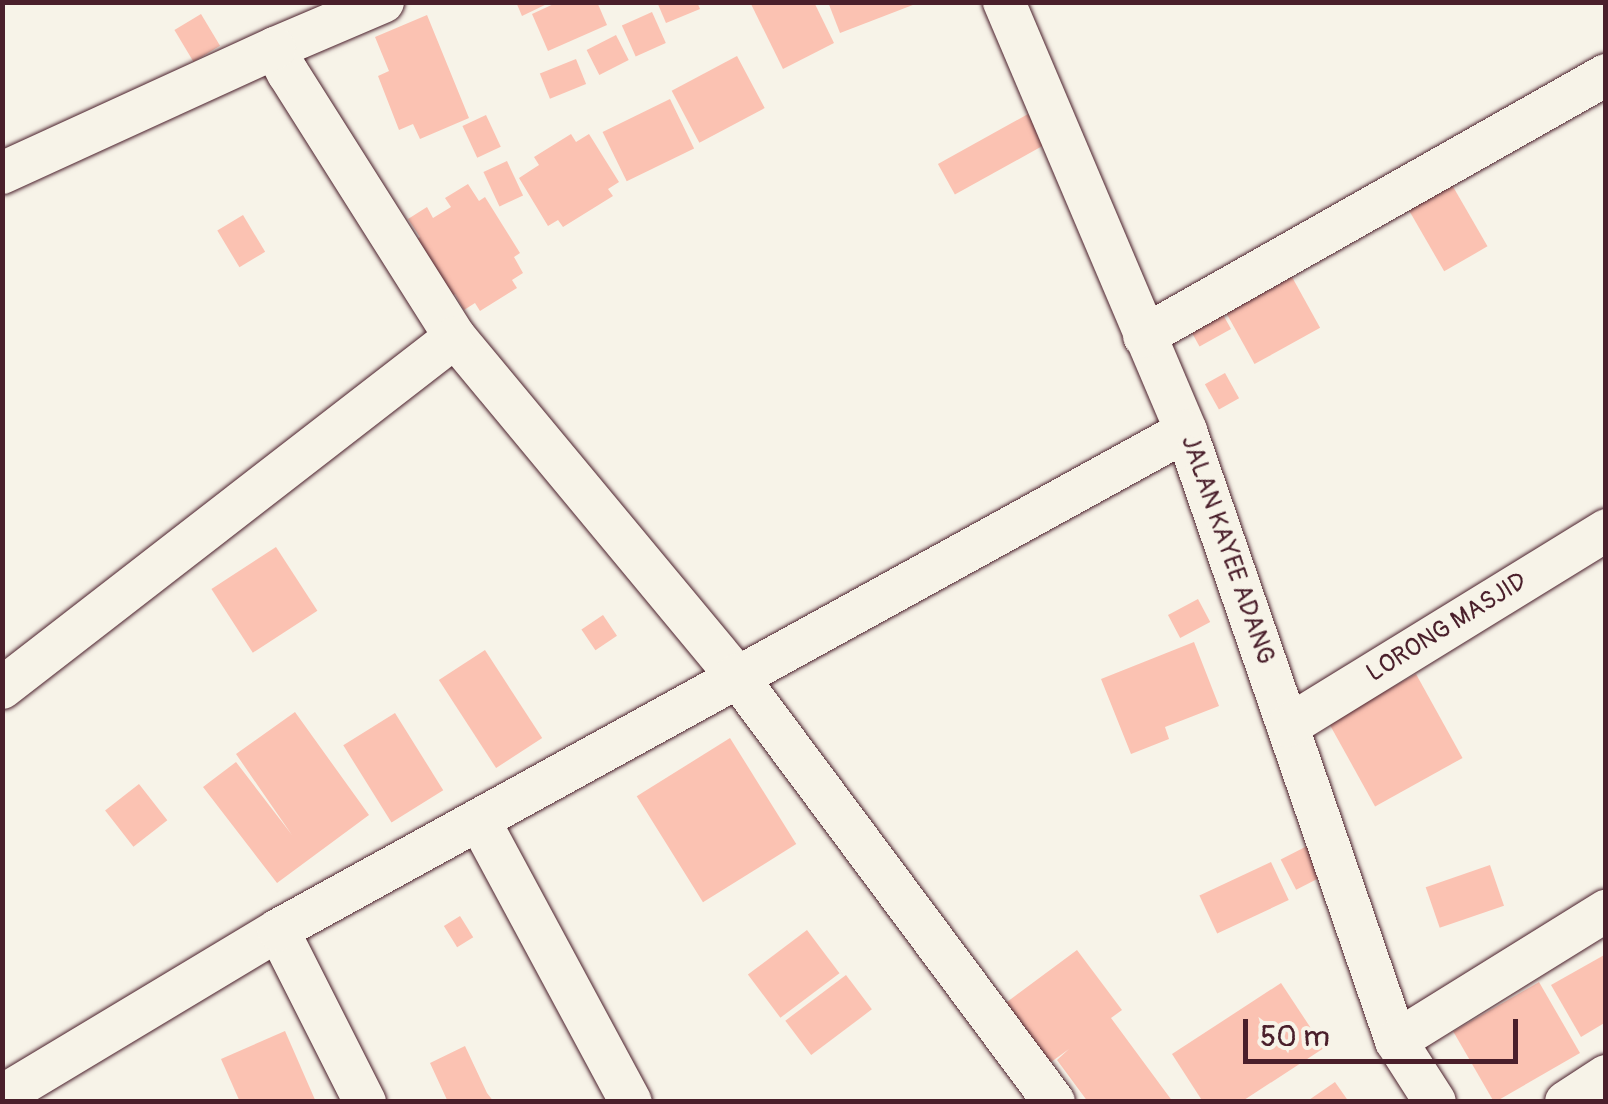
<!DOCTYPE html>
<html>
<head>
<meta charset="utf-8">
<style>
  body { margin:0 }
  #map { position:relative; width:1608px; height:1104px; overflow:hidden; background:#f7f3e8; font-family:Pangolin,sans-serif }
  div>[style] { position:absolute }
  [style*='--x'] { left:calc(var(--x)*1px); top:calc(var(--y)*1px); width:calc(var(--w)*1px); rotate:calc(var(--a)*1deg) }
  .building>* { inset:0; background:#fbc2b2; transform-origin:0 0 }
  .roads { filter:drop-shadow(0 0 2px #4a1f2b) drop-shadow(0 0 2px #4a1f2b) }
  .minor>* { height:42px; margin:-21px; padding:0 21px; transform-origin:21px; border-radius:21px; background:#f7f3e8 }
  span { translate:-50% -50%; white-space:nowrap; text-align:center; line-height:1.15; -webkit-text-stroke:9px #f7f3e8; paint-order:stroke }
  .street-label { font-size:25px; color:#4a1f2b }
  .frame { position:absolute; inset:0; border:5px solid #4a1f2b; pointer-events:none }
  .scale { position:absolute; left:1243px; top:1019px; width:275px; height:45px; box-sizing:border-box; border:5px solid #4a1f2b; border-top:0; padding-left:12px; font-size:30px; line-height:35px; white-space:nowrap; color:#4a1f2b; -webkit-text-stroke:8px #f7f3e8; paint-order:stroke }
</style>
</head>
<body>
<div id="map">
  <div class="building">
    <i style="clip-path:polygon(516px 2px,551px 2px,522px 16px)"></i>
    <i style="clip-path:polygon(558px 2px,597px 2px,607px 25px,548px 51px,532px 14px)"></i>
    <i style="clip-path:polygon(657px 2px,697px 2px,700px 9px,666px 23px)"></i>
    <i style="clip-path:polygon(750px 2px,814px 2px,834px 43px,783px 69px)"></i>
    <i style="clip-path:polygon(828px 2px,918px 2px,918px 3px,840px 33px)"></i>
    <i style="left:652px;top:12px;width:34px;height:33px;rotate:66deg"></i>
    <i style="left:201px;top:14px;width:37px;height:31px;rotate:59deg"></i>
    <i style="clip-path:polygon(427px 15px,469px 118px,420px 139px,413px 124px,399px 130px,378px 76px,389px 71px,375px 37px)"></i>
    <i style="left:616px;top:35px;width:28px;height:33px;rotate:63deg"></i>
    <i style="left:737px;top:56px;width:59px;height:74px;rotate:62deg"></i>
    <i style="left:576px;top:59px;width:27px;height:39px;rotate:68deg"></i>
    <i style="left:670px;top:99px;width:55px;height:75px;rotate:64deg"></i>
    <i style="left:1028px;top:114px;width:35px;height:103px;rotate:61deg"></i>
    <i style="left:486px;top:115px;width:35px;height:26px;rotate:65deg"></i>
    <i style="clip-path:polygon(571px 134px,576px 142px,589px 134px,619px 182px,608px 189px,613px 196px,563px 227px,558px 220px,548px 226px,519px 178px,539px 165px,534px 157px)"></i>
    <i style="left:507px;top:161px;width:38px;height:26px;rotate:65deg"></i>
    <i style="left:1444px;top:171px;width:87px;height:50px;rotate:60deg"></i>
    <i style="clip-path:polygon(468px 184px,479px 201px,485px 197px,520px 253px,514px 257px,523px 273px,512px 280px,517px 288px,480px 311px,475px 303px,464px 310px,455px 294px,450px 297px,415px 241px,420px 237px,408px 219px,427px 207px,433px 218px,451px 207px,445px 198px)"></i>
    <i style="left:243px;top:215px;width:43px;height:30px;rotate:59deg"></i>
    <i style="left:1292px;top:277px;width:58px;height:75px;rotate:61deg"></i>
    <i style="left:1216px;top:302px;width:31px;height:36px;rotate:61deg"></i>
    <i style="left:1225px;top:373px;width:29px;height:23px;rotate:61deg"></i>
    <i style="left:276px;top:547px;width:76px;height:77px;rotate:57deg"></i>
    <i style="left:1198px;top:599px;width:26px;height:34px;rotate:62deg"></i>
    <i style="left:603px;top:615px;width:25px;height:26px;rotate:56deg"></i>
    <i style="clip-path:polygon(1194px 642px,1219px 706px,1165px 727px,1169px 739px,1131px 754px,1101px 679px)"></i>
    <i style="left:485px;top:650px;width:105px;height:55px;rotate:57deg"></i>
    <i style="left:1416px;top:674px;width:96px;height:100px;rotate:61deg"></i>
    <i style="clip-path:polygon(295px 712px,369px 815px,277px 883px,203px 787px,236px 762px,292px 835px,236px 754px)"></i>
    <i style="left:395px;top:713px;width:91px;height:61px;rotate:58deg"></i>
    <i style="left:730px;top:738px;width:125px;height:110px;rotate:58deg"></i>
    <i style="left:139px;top:784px;width:46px;height:43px;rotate:52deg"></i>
    <i style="left:1311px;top:844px;width:34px;height:34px;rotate:63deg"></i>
    <i style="left:1271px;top:862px;width:42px;height:79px;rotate:65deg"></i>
    <i style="left:1490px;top:865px;width:43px;height:68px;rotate:71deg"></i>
    <i style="left:460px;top:916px;width:25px;height:19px;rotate:58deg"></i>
    <i style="left:807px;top:930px;width:54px;height:74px;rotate:53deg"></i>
    <i style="clip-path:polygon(1077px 950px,1122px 1010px,1111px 1018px,1173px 1102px,1088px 1102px,1057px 1060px,1069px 1049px,1047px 1065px,1003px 1005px)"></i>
    <i style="clip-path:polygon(1606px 954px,1606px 1022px,1581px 1037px,1551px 985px)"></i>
    <i style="left:846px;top:975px;width:43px;height:76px;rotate:53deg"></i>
    <i style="left:1539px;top:982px;width:82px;height:99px;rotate:60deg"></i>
    <i style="clip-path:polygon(1281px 983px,1324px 1048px,1241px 1102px,1203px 1102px,1172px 1054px)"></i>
    <i style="clip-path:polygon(285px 1031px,316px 1102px,240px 1102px,221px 1059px)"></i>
    <i style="clip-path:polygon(465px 1046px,487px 1093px,494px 1102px,448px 1102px,430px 1063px)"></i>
    <i style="clip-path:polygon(1335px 1082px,1349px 1102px,1306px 1102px)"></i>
  </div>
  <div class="roads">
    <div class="minor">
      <i style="--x:383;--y:2;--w:117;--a:156.9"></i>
      <i style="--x:275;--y:48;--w:28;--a:63"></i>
      <i style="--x:288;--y:73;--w:312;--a:57.7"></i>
      <i style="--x:455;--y:337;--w:440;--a:50.3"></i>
      <i style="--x:736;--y:675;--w:532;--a:53.32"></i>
      <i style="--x:1004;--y:2;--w:466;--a:67"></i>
      <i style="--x:1186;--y:431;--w:645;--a:71"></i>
      <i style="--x:1396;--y:1041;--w:72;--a:57.4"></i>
      <i style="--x:2;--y:173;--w:300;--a:-24.6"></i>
      <i style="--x:1144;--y:336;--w:531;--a:-29.46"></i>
      <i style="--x:2;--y:688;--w:573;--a:-37.77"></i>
      <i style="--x:1288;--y:726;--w:374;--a:-31.6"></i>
      <i style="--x:480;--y:822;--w:318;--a:61.7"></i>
      <i style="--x:278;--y:930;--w:193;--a:63.2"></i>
      <i style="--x:1396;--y:1041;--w:247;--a:-31.8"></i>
      <i style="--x:2;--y:1096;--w:322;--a:-31"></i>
      <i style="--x:278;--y:930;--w:1036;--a:-28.79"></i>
      <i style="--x:1566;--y:1102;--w:48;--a:-33"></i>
    </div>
  </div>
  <div class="street-label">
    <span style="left:1227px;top:550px;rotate:71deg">JALAN KAYEE ADANG</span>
    <span style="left:1447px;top:628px;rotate:-32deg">LORONG MASJID</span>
  </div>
  <div class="frame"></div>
  <div class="scale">50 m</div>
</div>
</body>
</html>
